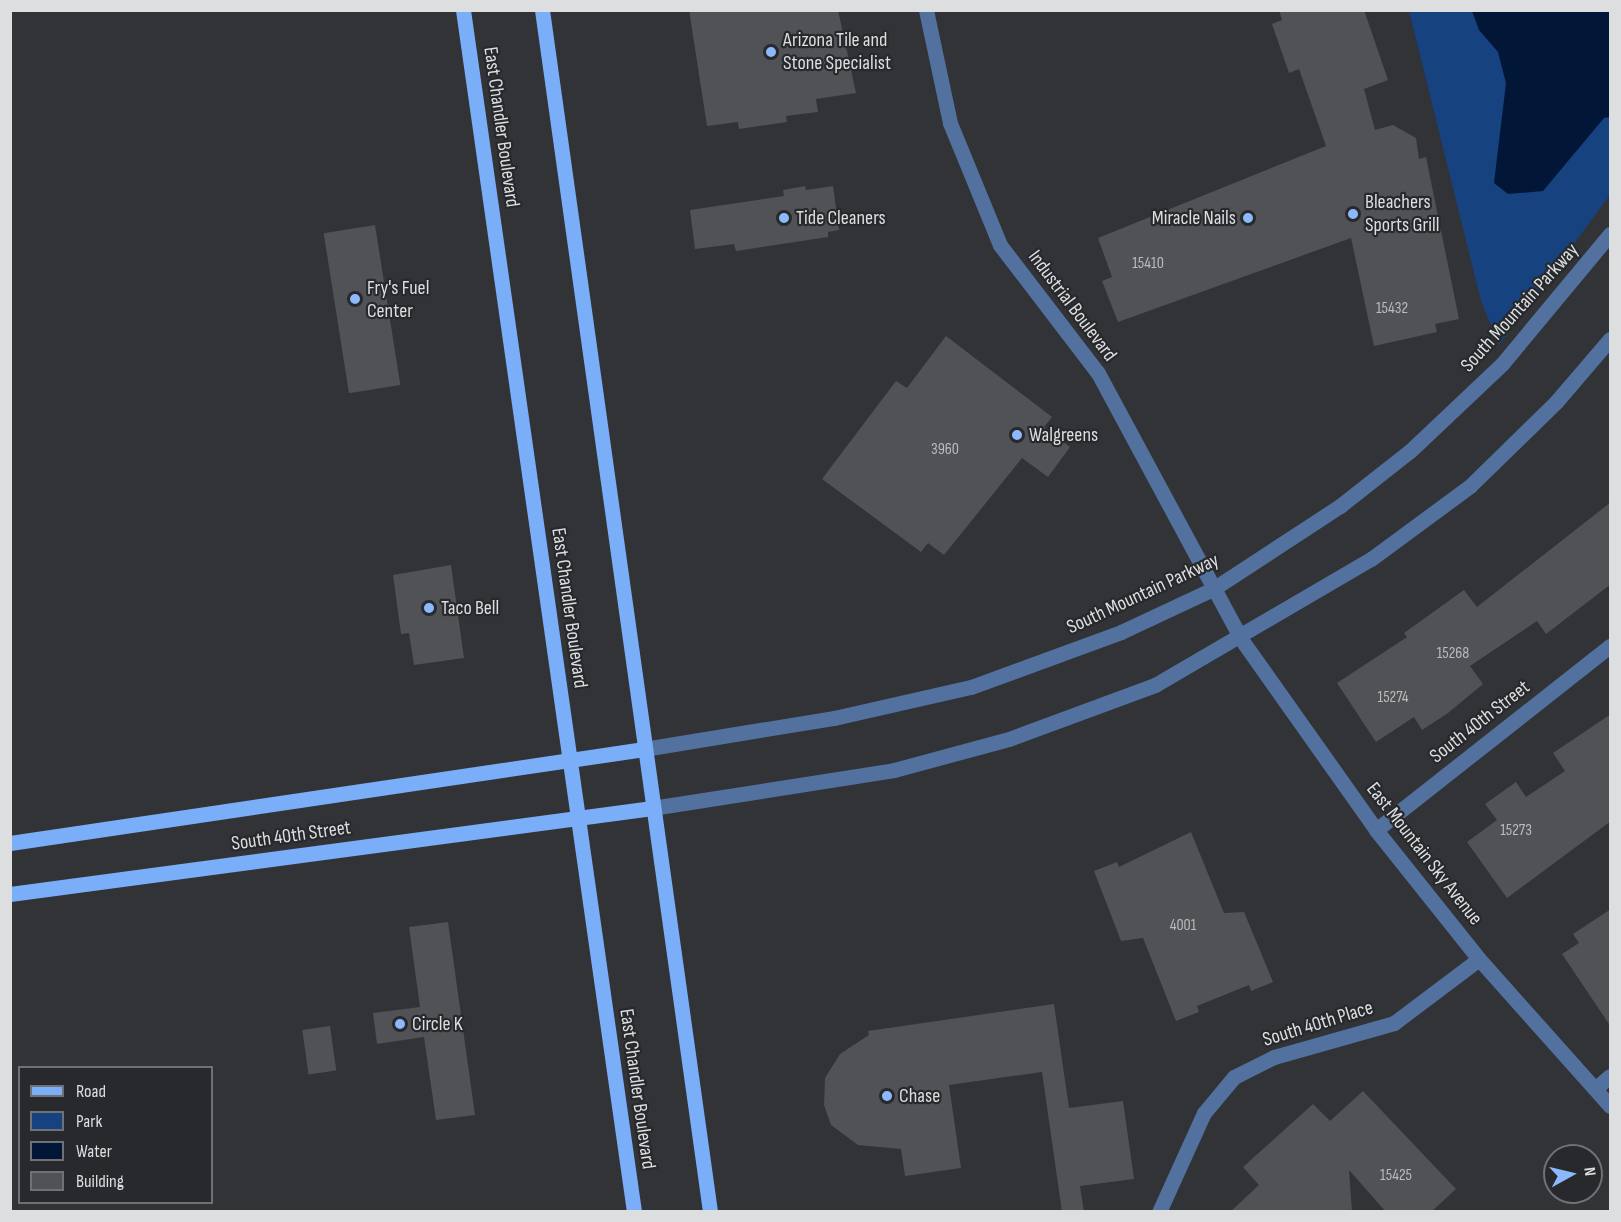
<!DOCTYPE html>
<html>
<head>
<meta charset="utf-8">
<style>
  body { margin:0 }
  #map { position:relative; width:1621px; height:1222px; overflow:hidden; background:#313336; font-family:"Sofia Sans Condensed",sans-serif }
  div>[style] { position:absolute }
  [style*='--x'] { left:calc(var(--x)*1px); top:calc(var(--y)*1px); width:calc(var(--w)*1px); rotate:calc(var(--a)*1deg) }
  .green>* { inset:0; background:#16427f }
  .water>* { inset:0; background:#021738 }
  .building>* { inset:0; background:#505255; transform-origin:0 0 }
  .minor>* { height:15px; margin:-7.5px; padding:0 7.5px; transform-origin:7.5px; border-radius:7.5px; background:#52719e }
  .major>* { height:15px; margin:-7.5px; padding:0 7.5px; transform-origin:7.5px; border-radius:7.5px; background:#7baef8 }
  .dots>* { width:16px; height:16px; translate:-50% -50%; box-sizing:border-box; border:3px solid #27292c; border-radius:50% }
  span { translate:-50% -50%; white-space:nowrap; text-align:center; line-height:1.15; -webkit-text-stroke:4.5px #27292c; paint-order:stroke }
  .number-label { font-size:16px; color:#b9bbbd }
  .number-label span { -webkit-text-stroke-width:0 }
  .poi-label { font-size:20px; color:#dcdee0 }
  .left { translate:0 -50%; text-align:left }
  .right { translate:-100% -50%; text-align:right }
  .street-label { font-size:20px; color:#dcdee0 }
  .frame { position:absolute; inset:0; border:12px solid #dcdee0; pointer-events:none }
  .legend { position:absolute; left:18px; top:1066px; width:195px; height:138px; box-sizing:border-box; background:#27292c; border:2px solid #6f7174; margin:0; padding:8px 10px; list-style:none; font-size:18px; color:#dcdee0 }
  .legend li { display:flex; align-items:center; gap:12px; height:30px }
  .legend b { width:30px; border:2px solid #6f7174 }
  .north { position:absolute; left:1543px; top:1144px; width:60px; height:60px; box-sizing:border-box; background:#27292c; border:2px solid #6f7174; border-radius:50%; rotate:82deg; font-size:16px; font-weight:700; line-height:24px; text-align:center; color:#dcdee0 }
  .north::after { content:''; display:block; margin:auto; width:21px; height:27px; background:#8cb9fc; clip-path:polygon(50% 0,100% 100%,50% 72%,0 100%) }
</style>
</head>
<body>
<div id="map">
  <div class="green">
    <i style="clip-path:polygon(1409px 11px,1610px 11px,1610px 195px,1499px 345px,1481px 301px)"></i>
  </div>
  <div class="water">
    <i style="clip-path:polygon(1472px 11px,1610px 11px,1610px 117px,1604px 118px,1543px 191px,1508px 194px,1494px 183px,1506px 83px,1498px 52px,1479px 30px)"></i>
  </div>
  <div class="building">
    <i style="clip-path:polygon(689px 10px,838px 10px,856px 93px,816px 99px,818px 112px,786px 116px,787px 122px,739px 129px,738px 122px,707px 126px)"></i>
    <i style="clip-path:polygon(1279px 10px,1364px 10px,1388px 80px,1364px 89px,1375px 130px,1393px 125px,1416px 138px,1419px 159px,1426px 157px,1459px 319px,1435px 324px,1437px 332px,1374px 346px,1351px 238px,1118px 322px,1102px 281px,1112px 277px,1098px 238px,1326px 146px,1299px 69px,1289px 73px,1272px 24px,1282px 20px)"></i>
    <i style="clip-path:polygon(805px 186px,806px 190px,833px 186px,839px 230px,828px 232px,828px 237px,736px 251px,734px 244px,695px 249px,690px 210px,784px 196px,783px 190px)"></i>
    <i style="left:375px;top:225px;width:162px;height:52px;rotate:81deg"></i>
    <i style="clip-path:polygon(946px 336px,1052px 417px,1044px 427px,1070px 447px,1048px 477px,1022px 458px,944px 555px,928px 543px,921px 552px,822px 479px,896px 381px,907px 388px)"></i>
    <i style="clip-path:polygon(1611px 502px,1611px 584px,1546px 634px,1537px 621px,1470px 666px,1483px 684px,1448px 713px,1422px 730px,1414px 717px,1376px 742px,1337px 683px,1407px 637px,1404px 633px,1464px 590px,1477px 607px)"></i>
    <i style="clip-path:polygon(451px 565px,464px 658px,414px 665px,409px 633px,401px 634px,393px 575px)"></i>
    <i style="clip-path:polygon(1611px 714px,1611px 821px,1507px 898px,1467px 842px,1497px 820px,1485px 804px,1516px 782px,1526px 797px,1565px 771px,1553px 753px)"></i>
    <i style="clip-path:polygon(1191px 832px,1224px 913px,1244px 912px,1273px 982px,1251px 991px,1249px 985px,1197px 1006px,1199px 1012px,1176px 1021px,1143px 938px,1121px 941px,1094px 871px,1117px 862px,1119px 867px)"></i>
    <i style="clip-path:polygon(1611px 909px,1611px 1027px,1562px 954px,1579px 943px,1573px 934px)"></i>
    <i style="clip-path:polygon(448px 922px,475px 1115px,436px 1120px,424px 1037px,377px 1044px,373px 1013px,420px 1007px,409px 927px)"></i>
    <i style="clip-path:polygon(1054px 1004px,1069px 1108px,1123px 1101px,1134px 1179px,1080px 1186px,1084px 1212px,1062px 1212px,1042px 1072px,949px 1085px,961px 1168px,905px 1176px,901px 1149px,858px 1145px,831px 1125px,824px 1105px,825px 1078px,840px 1054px,869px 1035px,868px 1031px)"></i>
    <i style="left:330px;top:1026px;width:45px;height:28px;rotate:82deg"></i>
    <i style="clip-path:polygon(1363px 1091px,1456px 1189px,1431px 1212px,1386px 1212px,1349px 1170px,1352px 1212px,1230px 1212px,1259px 1185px,1243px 1167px,1313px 1104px,1330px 1121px)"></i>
  </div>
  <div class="minor">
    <i style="--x:926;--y:10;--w:116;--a:78"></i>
    <i style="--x:950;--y:123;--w:132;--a:67.7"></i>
    <i style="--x:1000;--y:245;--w:161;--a:52.6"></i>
    <i style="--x:1098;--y:373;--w:302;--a:61.7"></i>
    <i style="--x:1241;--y:639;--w:234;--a:54.7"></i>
    <i style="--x:1376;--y:830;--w:165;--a:51.4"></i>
    <i style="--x:1479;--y:959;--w:197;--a:48.3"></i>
    <i style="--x:644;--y:749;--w:193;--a:-9.3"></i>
    <i style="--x:834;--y:718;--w:140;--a:-12.8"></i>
    <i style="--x:971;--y:687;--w:160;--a:-20.1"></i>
    <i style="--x:1121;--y:632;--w:102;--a:-25.1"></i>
    <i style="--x:1213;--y:589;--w:152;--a:-33.2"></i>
    <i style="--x:1340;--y:506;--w:89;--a:-38.2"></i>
    <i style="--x:1410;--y:451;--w:127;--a:-43.4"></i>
    <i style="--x:1502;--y:364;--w:169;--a:-50.3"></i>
    <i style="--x:652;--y:808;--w:245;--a:-8.9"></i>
    <i style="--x:894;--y:770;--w:119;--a:-15.1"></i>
    <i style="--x:1009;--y:739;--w:156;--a:-20.3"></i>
    <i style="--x:1155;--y:685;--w:250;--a:-30.3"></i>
    <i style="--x:1371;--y:559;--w:123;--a:-36.4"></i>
    <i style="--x:1470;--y:486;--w:120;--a:-44.3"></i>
    <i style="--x:1556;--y:402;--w:83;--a:-49.4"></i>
    <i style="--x:1376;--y:830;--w:298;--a:-38.2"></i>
    <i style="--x:1596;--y:1088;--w:18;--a:-41"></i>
    <i style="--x:1159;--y:1212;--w:109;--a:-65.6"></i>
    <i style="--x:1204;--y:1113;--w:47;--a:-50.2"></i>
    <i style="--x:1234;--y:1077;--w:45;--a:-26.6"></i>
    <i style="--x:1274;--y:1057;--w:125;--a:-15.8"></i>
    <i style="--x:1394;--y:1023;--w:106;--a:-37"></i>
  </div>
  <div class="major">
    <i style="--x:463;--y:10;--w:1214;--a:81.9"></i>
    <i style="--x:542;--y:10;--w:1214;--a:82.04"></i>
    <i style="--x:10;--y:843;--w:641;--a:-8.43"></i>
    <i style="--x:10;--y:894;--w:648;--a:-7.63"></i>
  </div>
  <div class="dots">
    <i style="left:771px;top:52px;background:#8cb9fc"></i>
    <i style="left:1353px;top:214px;background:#8cb9fc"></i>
    <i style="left:784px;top:218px;background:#8cb9fc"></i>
    <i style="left:1248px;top:218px;background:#8cb9fc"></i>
    <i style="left:355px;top:299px;background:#8cb9fc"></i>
    <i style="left:1017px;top:435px;background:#8cb9fc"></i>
    <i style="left:429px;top:608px;background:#8cb9fc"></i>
    <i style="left:400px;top:1024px;background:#8cb9fc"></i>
    <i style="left:887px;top:1096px;background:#8cb9fc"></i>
  </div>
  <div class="number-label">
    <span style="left:1148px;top:264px">15410</span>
    <span style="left:1392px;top:309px">15432</span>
    <span style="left:945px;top:450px">3960</span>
    <span style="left:1453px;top:654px">15268</span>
    <span style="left:1393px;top:698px">15274</span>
    <span style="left:1516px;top:831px">15273</span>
    <span style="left:1183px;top:926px">4001</span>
    <span style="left:1396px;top:1176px">15425</span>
  </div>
  <div class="poi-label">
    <span class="left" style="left:783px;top:52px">Arizona Tile and<br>Stone Specialist</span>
    <span class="left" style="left:1365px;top:214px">Bleachers<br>Sports Grill</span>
    <span class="left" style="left:796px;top:218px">Tide Cleaners</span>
    <span class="right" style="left:1236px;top:218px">Miracle Nails</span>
    <span class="left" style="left:367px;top:300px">Fry's Fuel<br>Center</span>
    <span class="left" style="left:1029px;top:435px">Walgreens</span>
    <span class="left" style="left:441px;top:608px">Taco Bell</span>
    <span class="left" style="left:412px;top:1024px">Circle K</span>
    <span class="left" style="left:899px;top:1096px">Chase</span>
  </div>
  <div class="street-label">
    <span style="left:501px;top:127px;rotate:82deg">East Chandler Boulevard</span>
    <span style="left:1072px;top:306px;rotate:53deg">Industrial Boulevard</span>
    <span style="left:1520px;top:308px;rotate:-48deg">South Mountain Parkway</span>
    <span style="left:1143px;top:594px;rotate:-25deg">South Mountain Parkway</span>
    <span style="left:569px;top:608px;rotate:82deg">East Chandler Boulevard</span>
    <span style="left:1480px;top:722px;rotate:-38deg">South 40th Street</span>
    <span style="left:291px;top:836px;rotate:-8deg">South 40th Street</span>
    <span style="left:1424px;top:854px;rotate:52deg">East Mountain Sky Avenue</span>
    <span style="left:1318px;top:1024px;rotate:-17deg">South 40th Place</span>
    <span style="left:637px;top:1089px;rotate:82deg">East Chandler Boulevard</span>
  </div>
  <div class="frame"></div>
  <ul class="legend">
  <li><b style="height:8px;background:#7baef8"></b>Road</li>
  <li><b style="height:16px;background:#16427f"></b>Park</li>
  <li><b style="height:16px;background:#021738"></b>Water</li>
  <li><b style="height:16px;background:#505255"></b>Building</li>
  </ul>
  <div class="north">N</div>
</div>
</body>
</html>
